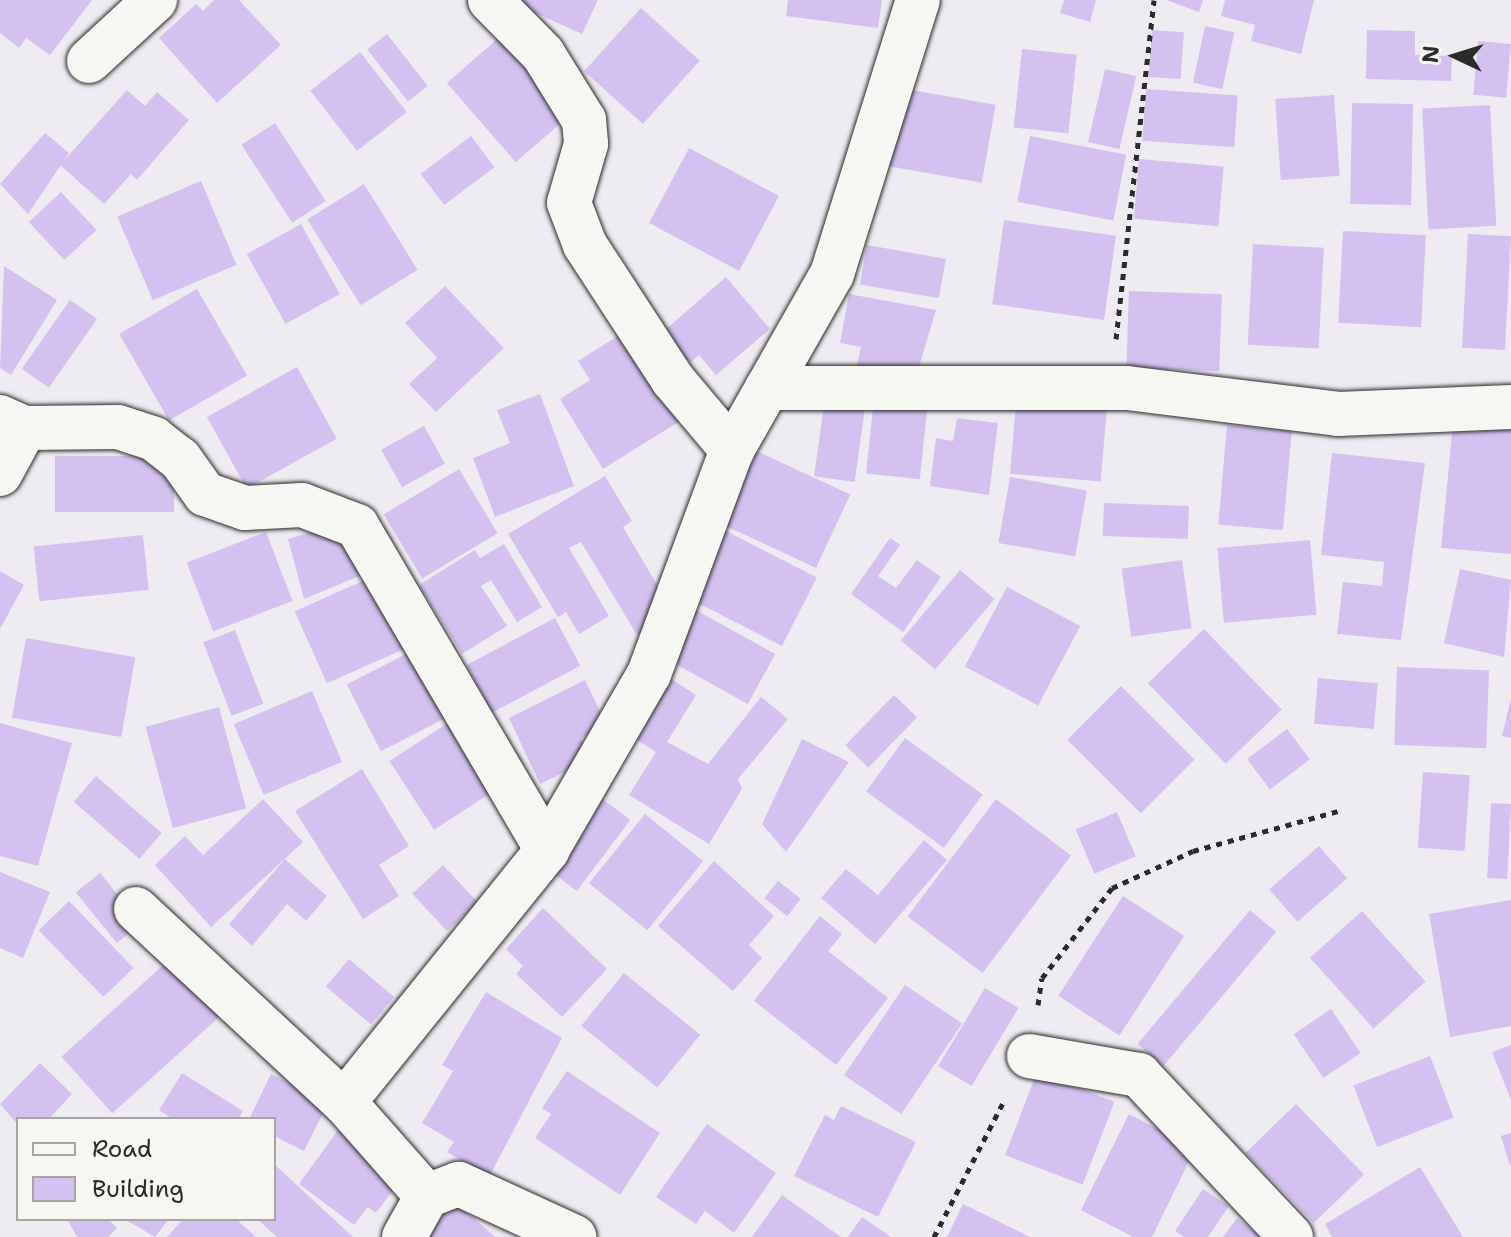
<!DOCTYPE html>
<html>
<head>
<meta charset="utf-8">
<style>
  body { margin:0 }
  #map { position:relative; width:1511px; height:1237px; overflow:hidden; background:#efebf2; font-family:"Shantell Sans",sans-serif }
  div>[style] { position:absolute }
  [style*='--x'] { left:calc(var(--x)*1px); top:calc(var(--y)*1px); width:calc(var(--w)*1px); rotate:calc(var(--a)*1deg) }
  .building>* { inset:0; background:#d4c1f2; transform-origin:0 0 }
  .path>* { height:5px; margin-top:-2.5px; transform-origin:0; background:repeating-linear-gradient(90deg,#2b2b2b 0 6px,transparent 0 12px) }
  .roads { filter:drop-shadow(0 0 2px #2b2b2b) drop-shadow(0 0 2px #2b2b2b) }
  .street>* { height:44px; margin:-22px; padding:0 22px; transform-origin:22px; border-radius:22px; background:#f6f6f2 }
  span { translate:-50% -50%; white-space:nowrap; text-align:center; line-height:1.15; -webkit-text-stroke:6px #f6f6f2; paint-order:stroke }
  .legend { position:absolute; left:16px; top:1117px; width:260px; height:104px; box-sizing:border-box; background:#f6f6f2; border:2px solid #a5a5a2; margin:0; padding:10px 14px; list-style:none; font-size:24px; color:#2b2b2b }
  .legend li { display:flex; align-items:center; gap:16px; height:40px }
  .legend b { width:40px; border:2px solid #a5a5a2 }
  .north { position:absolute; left:1415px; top:16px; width:80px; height:80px; -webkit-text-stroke:6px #f6f6f2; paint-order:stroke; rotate:274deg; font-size:22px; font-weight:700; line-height:32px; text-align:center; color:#2b2b2b }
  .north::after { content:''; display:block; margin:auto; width:28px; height:36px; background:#2b2b2b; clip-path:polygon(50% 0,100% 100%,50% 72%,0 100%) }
</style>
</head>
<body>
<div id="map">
  <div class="building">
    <i style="clip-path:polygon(0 0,92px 0,50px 55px,26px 38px,19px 48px,0 33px)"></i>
    <i style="clip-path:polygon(214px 0,239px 0,281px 45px,217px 103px,159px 38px,196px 4px,203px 11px)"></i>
    <i style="clip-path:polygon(507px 0,598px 0,582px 34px)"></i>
    <i style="clip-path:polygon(788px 0,882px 0,878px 28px,786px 16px)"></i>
    <i style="clip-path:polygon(1064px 0,1096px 0,1090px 22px,1060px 13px)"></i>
    <i style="clip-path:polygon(1166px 0,1203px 0,1199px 12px)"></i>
    <i style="clip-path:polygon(1225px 0,1314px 0,1301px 54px,1251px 41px,1255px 25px,1221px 16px)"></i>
    <i style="left:641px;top:8px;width:79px;height:85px;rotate:42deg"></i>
    <i style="left:1205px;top:26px;width:30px;height:58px;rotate:12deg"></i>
    <i style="left:1152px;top:30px;width:32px;height:47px;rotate:4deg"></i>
    <i style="clip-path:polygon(1367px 30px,1415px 31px,1415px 55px,1452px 56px,1451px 81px,1366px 79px)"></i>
    <i style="left:387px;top:34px;width:66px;height:25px;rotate:52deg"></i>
    <i style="left:502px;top:35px;width:105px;height:73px;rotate:49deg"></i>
    <i style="left:1478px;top:41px;width:33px;height:54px;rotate:5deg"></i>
    <i style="left:1022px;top:49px;width:55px;height:79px;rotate:6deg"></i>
    <i style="left:360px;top:52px;width:76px;height:63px;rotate:52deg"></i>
    <i style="left:1105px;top:69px;width:32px;height:75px;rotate:13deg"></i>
    <i style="left:900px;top:88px;width:97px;height:79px;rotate:10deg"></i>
    <i style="left:1146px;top:89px;width:92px;height:52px;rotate:4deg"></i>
    <i style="clip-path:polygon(127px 90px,145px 106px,157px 92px,189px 120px,137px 180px,131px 174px,104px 204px,60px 165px)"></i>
    <i style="left:1334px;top:95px;width:81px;height:59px;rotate:86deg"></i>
    <i style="left:1352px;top:103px;width:61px;height:101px;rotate:1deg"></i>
    <i style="left:1490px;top:105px;width:121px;height:68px;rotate:87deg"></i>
    <i style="left:275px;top:123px;width:93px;height:40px;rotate:57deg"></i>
    <i style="clip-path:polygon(45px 133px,69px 153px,28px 214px,0 184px)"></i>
    <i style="left:471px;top:136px;width:39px;height:63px;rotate:53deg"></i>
    <i style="left:1030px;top:136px;width:98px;height:67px;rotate:11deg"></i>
    <i style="left:689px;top:148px;width:102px;height:85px;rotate:28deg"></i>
    <i style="left:1139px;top:159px;width:85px;height:60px;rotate:5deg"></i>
    <i style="left:201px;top:181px;width:91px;height:91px;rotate:67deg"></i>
    <i style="left:364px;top:184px;width:101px;height:67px;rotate:58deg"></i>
    <i style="left:61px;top:192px;width:52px;height:44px;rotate:47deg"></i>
    <i style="left:1004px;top:220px;width:113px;height:85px;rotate:8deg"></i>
    <i style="left:301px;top:224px;width:80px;height:62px;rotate:61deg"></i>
    <i style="left:1343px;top:231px;width:83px;height:92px;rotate:3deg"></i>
    <i style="left:1468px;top:234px;width:43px;height:114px;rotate:3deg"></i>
    <i style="left:1253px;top:244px;width:71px;height:101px;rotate:3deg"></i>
    <i style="left:867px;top:245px;width:80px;height:40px;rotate:10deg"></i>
    <i style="clip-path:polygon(4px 266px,57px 300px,11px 375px,0 368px)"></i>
    <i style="clip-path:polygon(726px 277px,770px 329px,716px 375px,699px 355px,690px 363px,664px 331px)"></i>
    <i style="clip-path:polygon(445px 286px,504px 348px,436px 412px,409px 384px,437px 358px,405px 323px)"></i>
    <i style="left:197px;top:289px;width:100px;height:90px;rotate:60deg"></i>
    <i style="left:1129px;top:291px;width:93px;height:77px;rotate:2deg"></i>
    <i style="clip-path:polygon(849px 294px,936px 310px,915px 380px,856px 370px,861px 347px,840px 343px)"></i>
    <i style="left:70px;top:300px;width:33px;height:84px;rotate:35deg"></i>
    <i style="clip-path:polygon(632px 327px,688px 416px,603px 469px,560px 399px,590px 380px,578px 361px)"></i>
    <i style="left:297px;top:367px;width:82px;height:103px;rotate:61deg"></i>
    <i style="left:1017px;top:393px;width:91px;height:81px;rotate:5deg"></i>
    <i style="clip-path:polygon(540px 394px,574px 486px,495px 517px,473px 458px,510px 443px,497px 410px)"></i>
    <i style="left:825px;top:398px;width:41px;height:79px;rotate:8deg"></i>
    <i style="left:874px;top:398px;width:54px;height:76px;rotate:6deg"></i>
    <i style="clip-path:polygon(957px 418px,998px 423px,989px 495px,930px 486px,936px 438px,953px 441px)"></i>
    <i style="clip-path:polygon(1453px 424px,1511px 430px,1511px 554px,1441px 548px)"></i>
    <i style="left:1227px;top:425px;width:65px;height:100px;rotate:5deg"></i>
    <i style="left:424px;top:426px;width:43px;height:49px;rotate:61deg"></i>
    <i style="left:746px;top:446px;width:115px;height:81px;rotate:25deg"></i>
    <i style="clip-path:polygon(1332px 453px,1425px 463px,1401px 640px,1337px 634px,1343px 582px,1382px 586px,1384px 562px,1321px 555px)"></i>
    <i style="left:55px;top:456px;width:119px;height:56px"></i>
    <i style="left:459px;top:469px;width:75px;height:88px;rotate:59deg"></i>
    <i style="clip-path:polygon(605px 476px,632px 521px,623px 527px,666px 600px,662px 620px,637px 635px,581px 542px,569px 548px,609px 616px,579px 634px,566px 612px,558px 617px,508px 534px)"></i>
    <i style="left:1010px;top:477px;width:78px;height:67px;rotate:10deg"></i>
    <i style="left:1104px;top:503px;width:85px;height:33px;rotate:2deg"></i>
    <i style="clip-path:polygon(337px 525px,362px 575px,304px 599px,288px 539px)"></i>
    <i style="left:718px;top:527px;width:111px;height:77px;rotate:27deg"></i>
    <i style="left:266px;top:532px;width:74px;height:85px;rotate:69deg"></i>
    <i style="left:143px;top:535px;width:55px;height:110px;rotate:84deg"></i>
    <i style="clip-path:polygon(890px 538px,900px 545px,878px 576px,896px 588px,917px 560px,941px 577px,903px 632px,851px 594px)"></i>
    <i style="left:1310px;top:540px;width:75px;height:93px;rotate:85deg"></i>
    <i style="clip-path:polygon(504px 544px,542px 607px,517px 622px,491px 580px,481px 586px,507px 626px,462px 654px,419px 585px,475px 550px,480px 558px)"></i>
    <i style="left:1182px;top:560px;width:69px;height:61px;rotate:82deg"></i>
    <i style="clip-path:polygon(1460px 569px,1511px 580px,1504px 657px,1444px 643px)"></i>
    <i style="left:960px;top:570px;width:45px;height:92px;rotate:40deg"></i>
    <i style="clip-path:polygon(0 571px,24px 585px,0 629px)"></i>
    <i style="left:376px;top:575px;width:79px;height:89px;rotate:66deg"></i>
    <i style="left:1007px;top:587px;width:83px;height:90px;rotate:28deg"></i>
    <i style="left:694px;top:609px;width:93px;height:57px;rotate:29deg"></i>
    <i style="left:555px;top:618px;width:54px;height:100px;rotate:62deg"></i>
    <i style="left:1204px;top:629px;width:112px;height:78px;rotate:46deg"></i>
    <i style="left:235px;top:630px;width:79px;height:34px;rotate:69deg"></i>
    <i style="left:26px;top:638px;width:111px;height:81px;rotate:10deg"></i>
    <i style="left:418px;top:648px;width:75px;height:80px;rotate:63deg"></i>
    <i style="left:1397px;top:667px;width:92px;height:78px;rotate:2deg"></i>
    <i style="clip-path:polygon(659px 671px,696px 695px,667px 742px,708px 764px,761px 697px,788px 719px,738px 779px,742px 789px,709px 844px,629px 795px,656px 752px,623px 731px)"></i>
    <i style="left:1318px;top:678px;width:60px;height:46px;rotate:5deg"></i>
    <i style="clip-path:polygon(585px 680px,607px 726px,581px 738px,591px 759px,540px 784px,509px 718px)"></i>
    <i style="left:1121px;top:686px;width:104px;height:76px;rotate:45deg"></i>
    <i style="left:312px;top:691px;width:77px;height:85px;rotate:67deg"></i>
    <i style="left:894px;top:695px;width:32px;height:70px;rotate:44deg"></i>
    <i style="clip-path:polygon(1511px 698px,1511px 738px,1502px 736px)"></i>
    <i style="left:219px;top:707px;width:105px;height:76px;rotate:75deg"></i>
    <i style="left:454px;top:719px;width:82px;height:77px;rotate:57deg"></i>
    <i style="clip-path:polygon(0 723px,72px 743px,38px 866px,0 856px)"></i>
    <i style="left:1287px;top:729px;width:38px;height:50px;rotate:53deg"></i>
    <i style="left:905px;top:738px;width:96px;height:66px;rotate:36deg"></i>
    <i style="clip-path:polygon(802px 739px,849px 762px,786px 852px,762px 824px)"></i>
    <i style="clip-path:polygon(362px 769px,409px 846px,379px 865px,399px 896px,363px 919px,295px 811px)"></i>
    <i style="left:1423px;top:772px;width:47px;height:76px;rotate:4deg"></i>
    <i style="left:96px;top:776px;width:87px;height:34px;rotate:41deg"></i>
    <i style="left:596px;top:794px;width:43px;height:89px;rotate:37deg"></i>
    <i style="clip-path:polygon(263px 799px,303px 842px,211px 927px,155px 865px,185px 836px,203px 855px)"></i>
    <i style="left:996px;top:799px;width:94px;height:147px;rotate:37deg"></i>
    <i style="left:1491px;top:803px;width:20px;height:75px;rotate:3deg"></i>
    <i style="left:1117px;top:812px;width:48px;height:45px;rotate:67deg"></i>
    <i style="left:645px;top:814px;width:75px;height:89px;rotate:39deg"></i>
    <i style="clip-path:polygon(924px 840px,947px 860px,875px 944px,821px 898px,846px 869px,878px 895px)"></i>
    <i style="left:1319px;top:846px;width:43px;height:66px;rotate:49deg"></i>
    <i style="clip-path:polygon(285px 859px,327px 896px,306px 921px,287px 904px,252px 946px,229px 924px)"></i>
    <i style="clip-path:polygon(714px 861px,774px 916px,749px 945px,762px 958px,733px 991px,658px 926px)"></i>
    <i style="left:443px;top:865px;width:51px;height:42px;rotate:47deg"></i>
    <i style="clip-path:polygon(0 872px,50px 892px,23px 958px,0 948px)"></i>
    <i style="left:100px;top:873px;width:65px;height:31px;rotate:51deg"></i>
    <i style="left:778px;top:881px;width:29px;height:22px;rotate:38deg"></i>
    <i style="left:1123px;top:896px;width:73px;height:119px;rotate:33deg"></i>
    <i style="clip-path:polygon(1511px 900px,1511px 1026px,1450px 1037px,1429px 914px)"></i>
    <i style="left:69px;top:901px;width:93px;height:42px;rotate:46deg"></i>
    <i style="clip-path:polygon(543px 908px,607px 969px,562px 1017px,516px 974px,523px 966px,506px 949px)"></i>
    <i style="left:1250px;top:910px;width:34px;height:175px;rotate:40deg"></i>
    <i style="left:1362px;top:911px;width:95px;height:70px;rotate:48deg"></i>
    <i style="clip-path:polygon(820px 916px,842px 934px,828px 951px,888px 998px,836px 1065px,754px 1001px)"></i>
    <i style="left:170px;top:959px;width:76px;height:146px;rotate:48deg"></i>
    <i style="left:349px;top:959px;width:59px;height:36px;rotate:40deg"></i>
    <i style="left:624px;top:973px;width:98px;height:68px;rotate:39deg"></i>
    <i style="left:905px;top:985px;width:69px;height:109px;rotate:34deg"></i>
    <i style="left:985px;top:988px;width:39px;height:91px;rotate:31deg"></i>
    <i style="clip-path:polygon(486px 992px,562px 1038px,489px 1177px,447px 1152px,454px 1142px,422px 1123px,453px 1071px,442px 1065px)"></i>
    <i style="left:1331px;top:1009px;width:53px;height:45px;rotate:56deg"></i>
    <i style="clip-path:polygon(1511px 1045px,1511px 1100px,1492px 1052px)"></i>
    <i style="left:1430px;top:1056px;width:66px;height:82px;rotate:69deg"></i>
    <i style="clip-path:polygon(40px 1063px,72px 1094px,49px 1119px,18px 1119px,18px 1125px,0 1104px)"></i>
    <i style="clip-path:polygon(567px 1071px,660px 1133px,620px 1195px,535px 1138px,551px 1114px,542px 1108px)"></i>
    <i style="left:1037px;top:1072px;width:83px;height:89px;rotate:21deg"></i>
    <i style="clip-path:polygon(182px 1073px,243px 1111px,238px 1119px,173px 1119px,159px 1110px)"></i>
    <i style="clip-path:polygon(271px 1074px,328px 1103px,304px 1151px,274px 1136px,274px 1119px,249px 1119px)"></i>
    <i style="left:1296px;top:1104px;width:98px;height:70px;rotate:46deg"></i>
    <i style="clip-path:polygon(841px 1106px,916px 1142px,878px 1217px,794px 1176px,825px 1115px,834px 1120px)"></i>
    <i style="clip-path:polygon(1129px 1114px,1195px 1149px,1152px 1237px,1133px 1237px,1081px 1210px)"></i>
    <i style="clip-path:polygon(707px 1124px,776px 1173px,734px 1233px,705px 1211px,696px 1224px,656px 1197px)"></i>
    <i style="clip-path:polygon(338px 1130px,403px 1177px,376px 1213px,368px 1207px,354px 1225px,299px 1184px)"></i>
    <i style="clip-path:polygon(1511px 1133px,1511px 1166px,1510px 1166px,1501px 1136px)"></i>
    <i style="clip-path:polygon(274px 1164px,353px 1237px,277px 1237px,257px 1219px,274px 1219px)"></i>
    <i style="clip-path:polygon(1420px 1167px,1463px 1237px,1332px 1237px,1325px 1224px)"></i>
    <i style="clip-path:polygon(1203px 1189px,1229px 1206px,1208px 1237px,1184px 1237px,1175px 1231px)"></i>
    <i style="clip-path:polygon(782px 1195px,841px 1237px,752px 1237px)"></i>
    <i style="clip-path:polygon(455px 1201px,495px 1237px,424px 1237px)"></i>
    <i style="clip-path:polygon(963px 1204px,1030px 1237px,947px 1237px)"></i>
    <i style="clip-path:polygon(862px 1217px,891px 1237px,848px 1237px)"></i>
    <i style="clip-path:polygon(1237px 1218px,1261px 1237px,1223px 1237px)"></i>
    <i style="clip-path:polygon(67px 1219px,108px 1219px,117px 1228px,108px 1237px,77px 1237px)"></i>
    <i style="clip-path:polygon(124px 1219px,169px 1219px,155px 1237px)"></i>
    <i style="clip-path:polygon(183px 1219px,236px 1219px,256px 1237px,167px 1237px)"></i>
  </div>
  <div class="path">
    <i style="--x:1116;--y:339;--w:341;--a:-83.6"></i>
    <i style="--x:1038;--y:1005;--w:27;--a:-82"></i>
    <i style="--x:1042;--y:978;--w:114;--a:-52.1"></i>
    <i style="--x:1112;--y:888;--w:89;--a:-24.6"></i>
    <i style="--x:1193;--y:851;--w:150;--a:-15.4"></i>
    <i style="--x:934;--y:1237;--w:155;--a:-62.8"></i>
  </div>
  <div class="roads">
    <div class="street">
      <i style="--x:490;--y:0;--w:76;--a:45.5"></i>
      <i style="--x:543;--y:54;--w:78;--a:58.2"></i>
      <i style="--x:584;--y:120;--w:24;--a:85"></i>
      <i style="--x:586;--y:144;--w:61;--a:106.1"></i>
      <i style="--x:569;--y:203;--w:45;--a:69.1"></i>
      <i style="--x:585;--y:245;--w:161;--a:56.9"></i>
      <i style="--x:673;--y:380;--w:92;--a:49.9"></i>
      <i style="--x:89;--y:61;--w:90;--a:-42.7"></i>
      <i style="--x:767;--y:388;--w:360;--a:0"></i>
      <i style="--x:1127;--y:388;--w:213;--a:7"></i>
      <i style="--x:1338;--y:414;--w:173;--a:-2.3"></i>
      <i style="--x:0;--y:417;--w:27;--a:24"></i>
      <i style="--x:25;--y:428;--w:93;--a:-0.6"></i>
      <i style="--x:118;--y:427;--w:38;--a:18"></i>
      <i style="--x:154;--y:439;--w:33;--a:38"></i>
      <i style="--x:180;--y:459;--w:43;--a:54.5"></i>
      <i style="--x:205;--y:494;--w:42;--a:19.3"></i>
      <i style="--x:245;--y:508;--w:57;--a:-3"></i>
      <i style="--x:302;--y:505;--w:59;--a:20.9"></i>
      <i style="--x:357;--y:526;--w:376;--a:59.6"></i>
      <i style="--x:0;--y:474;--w:52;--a:-61.5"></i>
      <i style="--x:136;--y:909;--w:284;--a:42.9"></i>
      <i style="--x:344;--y:1102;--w:125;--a:48.6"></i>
      <i style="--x:1029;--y:1056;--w:112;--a:9.8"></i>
      <i style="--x:1139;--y:1075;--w:222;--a:46.8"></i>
      <i style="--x:344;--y:1102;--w:324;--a:-51.1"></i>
      <i style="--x:547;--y:850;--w:203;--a:-59.9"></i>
      <i style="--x:649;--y:674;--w:239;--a:-69.7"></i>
      <i style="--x:732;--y:450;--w:202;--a:-60.4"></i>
      <i style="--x:832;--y:274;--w:287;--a:-72.6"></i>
      <i style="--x:404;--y:1237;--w:47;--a:-60.7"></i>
      <i style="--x:427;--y:1196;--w:34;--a:-21"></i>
      <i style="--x:459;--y:1184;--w:127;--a:24.7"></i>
    </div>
  </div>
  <ul class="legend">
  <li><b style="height:10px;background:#f6f6f2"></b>Road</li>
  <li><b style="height:22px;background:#d4c1f2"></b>Building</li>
  </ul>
  <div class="north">N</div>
</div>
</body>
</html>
